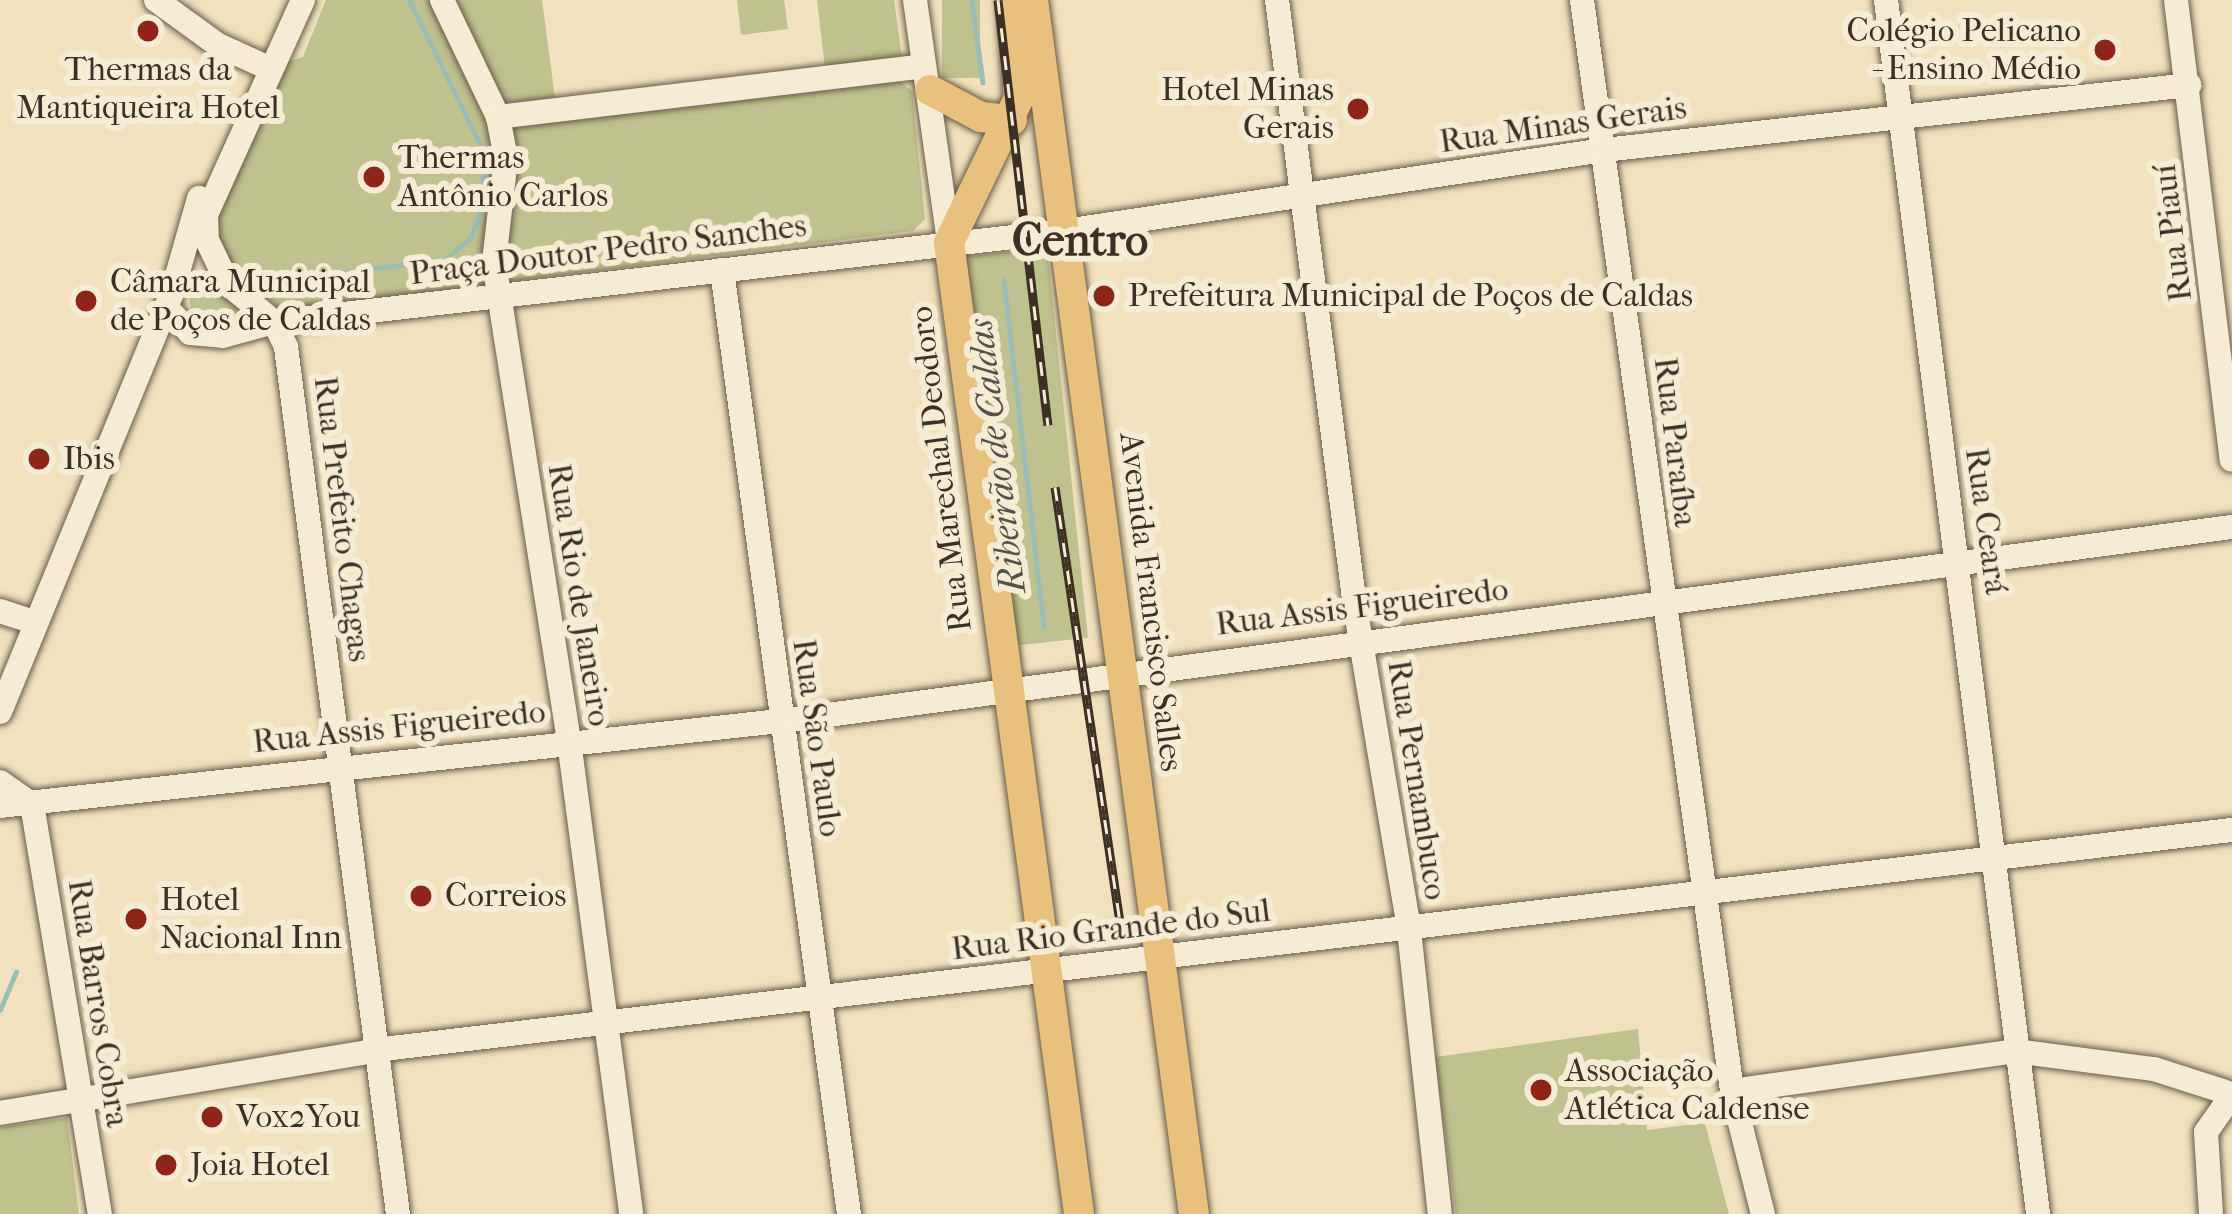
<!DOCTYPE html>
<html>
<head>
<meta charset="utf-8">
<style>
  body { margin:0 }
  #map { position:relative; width:2232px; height:1214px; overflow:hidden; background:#f1e2bd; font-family:"IM FELL French Canon",serif }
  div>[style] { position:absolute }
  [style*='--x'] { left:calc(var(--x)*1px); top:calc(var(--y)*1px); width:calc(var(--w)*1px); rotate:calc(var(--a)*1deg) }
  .green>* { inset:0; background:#bfc28e; transform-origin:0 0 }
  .stream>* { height:4.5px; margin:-2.25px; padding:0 2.25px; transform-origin:2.25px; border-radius:2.25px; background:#9bbdb6 }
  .roads { filter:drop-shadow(0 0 3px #6a5c4a) drop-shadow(0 0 3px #6a5c4a) }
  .minor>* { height:24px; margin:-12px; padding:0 12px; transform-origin:12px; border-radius:12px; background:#f6ecd4 }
  .major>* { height:30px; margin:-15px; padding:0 15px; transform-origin:15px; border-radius:15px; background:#e8c17e }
  .rail>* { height:9px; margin-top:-4.5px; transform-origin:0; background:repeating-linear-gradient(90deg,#f6ecd4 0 14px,#3d2f23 0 28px); box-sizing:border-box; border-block:3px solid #3d2f23 }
  .dots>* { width:33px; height:33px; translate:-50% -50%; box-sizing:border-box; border:6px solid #f6ecd4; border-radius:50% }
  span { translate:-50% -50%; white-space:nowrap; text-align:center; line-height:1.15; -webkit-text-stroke:12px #f6ecd4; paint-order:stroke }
  .poi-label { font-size:33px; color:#3d2f23 }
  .right { translate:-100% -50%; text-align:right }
  .left { translate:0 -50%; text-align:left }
  .street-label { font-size:33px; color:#3d2f23 }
  .water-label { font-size:36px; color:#545248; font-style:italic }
  .district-label { font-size:45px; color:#3d2f23; font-weight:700 }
</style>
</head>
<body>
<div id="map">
  <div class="green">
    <i style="clip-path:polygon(326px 0,431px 0,485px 109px,500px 185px,486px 286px,279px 309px,220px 257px,212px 217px,280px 64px,303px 57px)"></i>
    <i style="clip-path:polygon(452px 0,542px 0,555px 98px,502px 103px)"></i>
    <i style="clip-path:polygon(737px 0,784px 0,788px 29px,741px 35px)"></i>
    <i style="clip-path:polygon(817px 0,894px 0,902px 58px,825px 68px)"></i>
    <i style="left:942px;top:0;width:38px;height:78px"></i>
    <i style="clip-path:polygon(896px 78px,912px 91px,925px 219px,913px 231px,514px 281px,501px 273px,517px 187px,511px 126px)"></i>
    <i style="left:1047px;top:248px;width:392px;height:82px;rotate:84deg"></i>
    <i style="clip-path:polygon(215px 288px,234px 301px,251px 320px,193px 321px,189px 296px)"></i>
    <i style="clip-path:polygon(1638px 1029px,1647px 1130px,1705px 1123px,1729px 1214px,1456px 1214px,1435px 1057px)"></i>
    <i style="clip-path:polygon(67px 1118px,79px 1214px,0 1214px,0 1127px)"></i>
  </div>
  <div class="stream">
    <i style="--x:972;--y:0;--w:83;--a:82.4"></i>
    <i style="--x:343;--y:272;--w:102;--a:-6.8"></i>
    <i style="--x:444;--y:260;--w:35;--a:-40"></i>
    <i style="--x:471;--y:237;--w:35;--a:-70"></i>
    <i style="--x:483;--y:204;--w:53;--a:-90"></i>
    <i style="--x:483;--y:151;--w:168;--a:-116.1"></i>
    <i style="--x:1004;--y:280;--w:349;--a:83.4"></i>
    <i style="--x:0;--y:1010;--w:41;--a:-67.2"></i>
  </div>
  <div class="roads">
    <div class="minor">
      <i style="--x:156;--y:0;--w:77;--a:36"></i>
      <i style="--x:218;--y:45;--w:58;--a:24.4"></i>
      <i style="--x:303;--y:0;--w:236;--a:114.3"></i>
      <i style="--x:206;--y:215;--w:25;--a:88"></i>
      <i style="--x:207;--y:240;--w:49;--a:64.5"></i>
      <i style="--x:228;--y:284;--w:60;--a:39.6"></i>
      <i style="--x:274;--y:322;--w:28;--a:64"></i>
      <i style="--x:286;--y:347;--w:874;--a:82.64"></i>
      <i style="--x:442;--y:0;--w:130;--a:64.4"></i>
      <i style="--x:498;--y:117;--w:42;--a:79"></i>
      <i style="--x:506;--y:158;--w:105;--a:96.6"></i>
      <i style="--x:494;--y:262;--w:485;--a:81.1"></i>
      <i style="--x:569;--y:741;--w:477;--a:82.5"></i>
      <i style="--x:915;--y:0;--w:244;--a:82"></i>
      <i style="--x:1277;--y:0;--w:611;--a:82.67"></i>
      <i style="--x:1355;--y:606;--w:328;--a:80.5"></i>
      <i style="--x:1409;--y:930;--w:286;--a:83.8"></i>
      <i style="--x:1582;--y:0;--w:1101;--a:82.17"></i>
      <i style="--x:1732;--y:1091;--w:127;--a:75.9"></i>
      <i style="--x:1886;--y:0;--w:1223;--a:82.86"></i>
      <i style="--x:2176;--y:0;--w:463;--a:83.1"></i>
      <i style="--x:498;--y:117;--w:429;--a:-6.8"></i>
      <i style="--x:722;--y:270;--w:953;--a:82.34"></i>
      <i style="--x:166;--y:307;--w:35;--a:47"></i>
      <i style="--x:190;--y:333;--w:33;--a:5"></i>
      <i style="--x:223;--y:336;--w:53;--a:-15.4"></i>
      <i style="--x:274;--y:322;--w:796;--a:-6.56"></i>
      <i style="--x:1065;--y:231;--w:545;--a:-8.55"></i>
      <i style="--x:1604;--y:150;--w:589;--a:-6.34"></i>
      <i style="--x:0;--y:611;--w:36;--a:18"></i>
      <i style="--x:0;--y:712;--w:453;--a:-67.7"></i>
      <i style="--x:172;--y:293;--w:99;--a:-74.1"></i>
      <i style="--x:0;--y:782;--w:39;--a:35"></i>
      <i style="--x:32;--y:804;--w:416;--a:80.6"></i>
      <i style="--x:0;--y:806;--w:803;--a:-6.22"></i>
      <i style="--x:798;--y:719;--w:1447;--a:-7.63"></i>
      <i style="--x:1732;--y:1091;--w:286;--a:-8"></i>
      <i style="--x:2015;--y:1051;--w:140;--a:7.4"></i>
      <i style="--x:2154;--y:1069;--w:82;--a:17.8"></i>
      <i style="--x:0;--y:1113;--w:397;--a:-9.4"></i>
      <i style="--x:392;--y:1048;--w:1853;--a:-6.76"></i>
      <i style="--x:2211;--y:1214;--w:82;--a:-93.5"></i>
      <i style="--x:2206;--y:1132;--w:45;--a:-54.9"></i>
    </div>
    <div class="major">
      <i style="--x:1012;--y:0;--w:98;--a:85.9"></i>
      <i style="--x:1019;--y:98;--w:160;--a:115.9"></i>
      <i style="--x:949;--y:242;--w:981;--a:82.38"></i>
      <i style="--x:1033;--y:0;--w:1225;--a:82.45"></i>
      <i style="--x:930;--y:90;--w:58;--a:27.9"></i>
      <i style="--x:981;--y:117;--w:31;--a:6"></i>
    </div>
  </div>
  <div class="rail">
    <i style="--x:998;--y:0;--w:428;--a:83.3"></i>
    <i style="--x:1055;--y:487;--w:449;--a:81.5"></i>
  </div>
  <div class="dots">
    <i style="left:148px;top:31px;background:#8f2418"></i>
    <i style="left:2105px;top:50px;background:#8f2418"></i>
    <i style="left:1358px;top:109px;background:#8f2418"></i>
    <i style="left:374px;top:177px;background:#8f2418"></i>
    <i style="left:1104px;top:296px;background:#8f2418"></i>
    <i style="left:86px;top:301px;background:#8f2418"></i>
    <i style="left:39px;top:459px;background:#8f2418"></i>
    <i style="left:421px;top:896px;background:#8f2418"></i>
    <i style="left:136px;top:919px;background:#8f2418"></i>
    <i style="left:1541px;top:1090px;background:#8f2418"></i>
    <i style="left:212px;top:1117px;background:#8f2418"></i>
    <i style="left:166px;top:1165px;background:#8f2418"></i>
  </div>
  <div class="poi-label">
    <span class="right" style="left:2081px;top:50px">Colégio Pelicano<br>- Ensino Médio</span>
    <span style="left:148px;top:89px">Thermas da<br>Mantiqueira Hotel</span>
    <span class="right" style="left:1334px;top:109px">Hotel Minas<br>Gerais</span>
    <span class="left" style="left:398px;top:177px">Thermas<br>Antônio Carlos</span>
    <span class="left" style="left:110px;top:301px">Câmara Municipal<br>de Poços de Caldas</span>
    <span class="left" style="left:1128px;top:296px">Prefeitura Municipal de Poços de Caldas</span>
    <span class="left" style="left:63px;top:459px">Ibis</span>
    <span class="left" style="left:445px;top:896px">Correios</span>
    <span class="left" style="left:160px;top:919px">Hotel<br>Nacional Inn</span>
    <span class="left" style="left:1565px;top:1090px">Associação<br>Atlética Caldense</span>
    <span class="left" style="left:236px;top:1117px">Vox2You</span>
    <span class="left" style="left:190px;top:1165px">Joia Hotel</span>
  </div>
  <div class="street-label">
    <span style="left:1563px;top:125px;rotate:-8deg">Rua Minas Gerais</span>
    <span style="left:2173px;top:233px;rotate:-97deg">Rua Piauí</span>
    <span style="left:608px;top:250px;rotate:-7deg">Praça Doutor Pedro Sanches</span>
    <span style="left:1675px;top:442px;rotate:83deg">Rua Paraíba</span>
    <span style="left:941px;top:469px;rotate:-97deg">Rua Marechal Deodoro</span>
    <span style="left:342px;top:519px;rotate:83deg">Rua Prefeito Chagas</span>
    <span style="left:1986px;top:521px;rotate:82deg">Rua Ceará</span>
    <span style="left:579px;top:595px;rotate:81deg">Rua Rio de Janeiro</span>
    <span style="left:1151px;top:602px;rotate:83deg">Avenida Francisco Salles</span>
    <span style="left:1362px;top:607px;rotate:-7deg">Rua Assis Figueiredo</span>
    <span style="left:399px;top:727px;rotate:-6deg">Rua Assis Figueiredo</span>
    <span style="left:817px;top:738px;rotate:82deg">Rua São Paulo</span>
    <span style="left:1417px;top:780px;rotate:81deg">Rua Pernambuco</span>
    <span style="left:1111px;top:930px;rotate:-7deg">Rua Rio Grande do Sul</span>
    <span style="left:98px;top:1003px;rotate:81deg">Rua Barros Cobra</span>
  </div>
  <div class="water-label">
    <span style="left:997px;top:456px;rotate:-97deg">Ribeirão de Caldas</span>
  </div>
  <div class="district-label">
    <span style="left:1080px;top:241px">Centro</span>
  </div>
</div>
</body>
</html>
